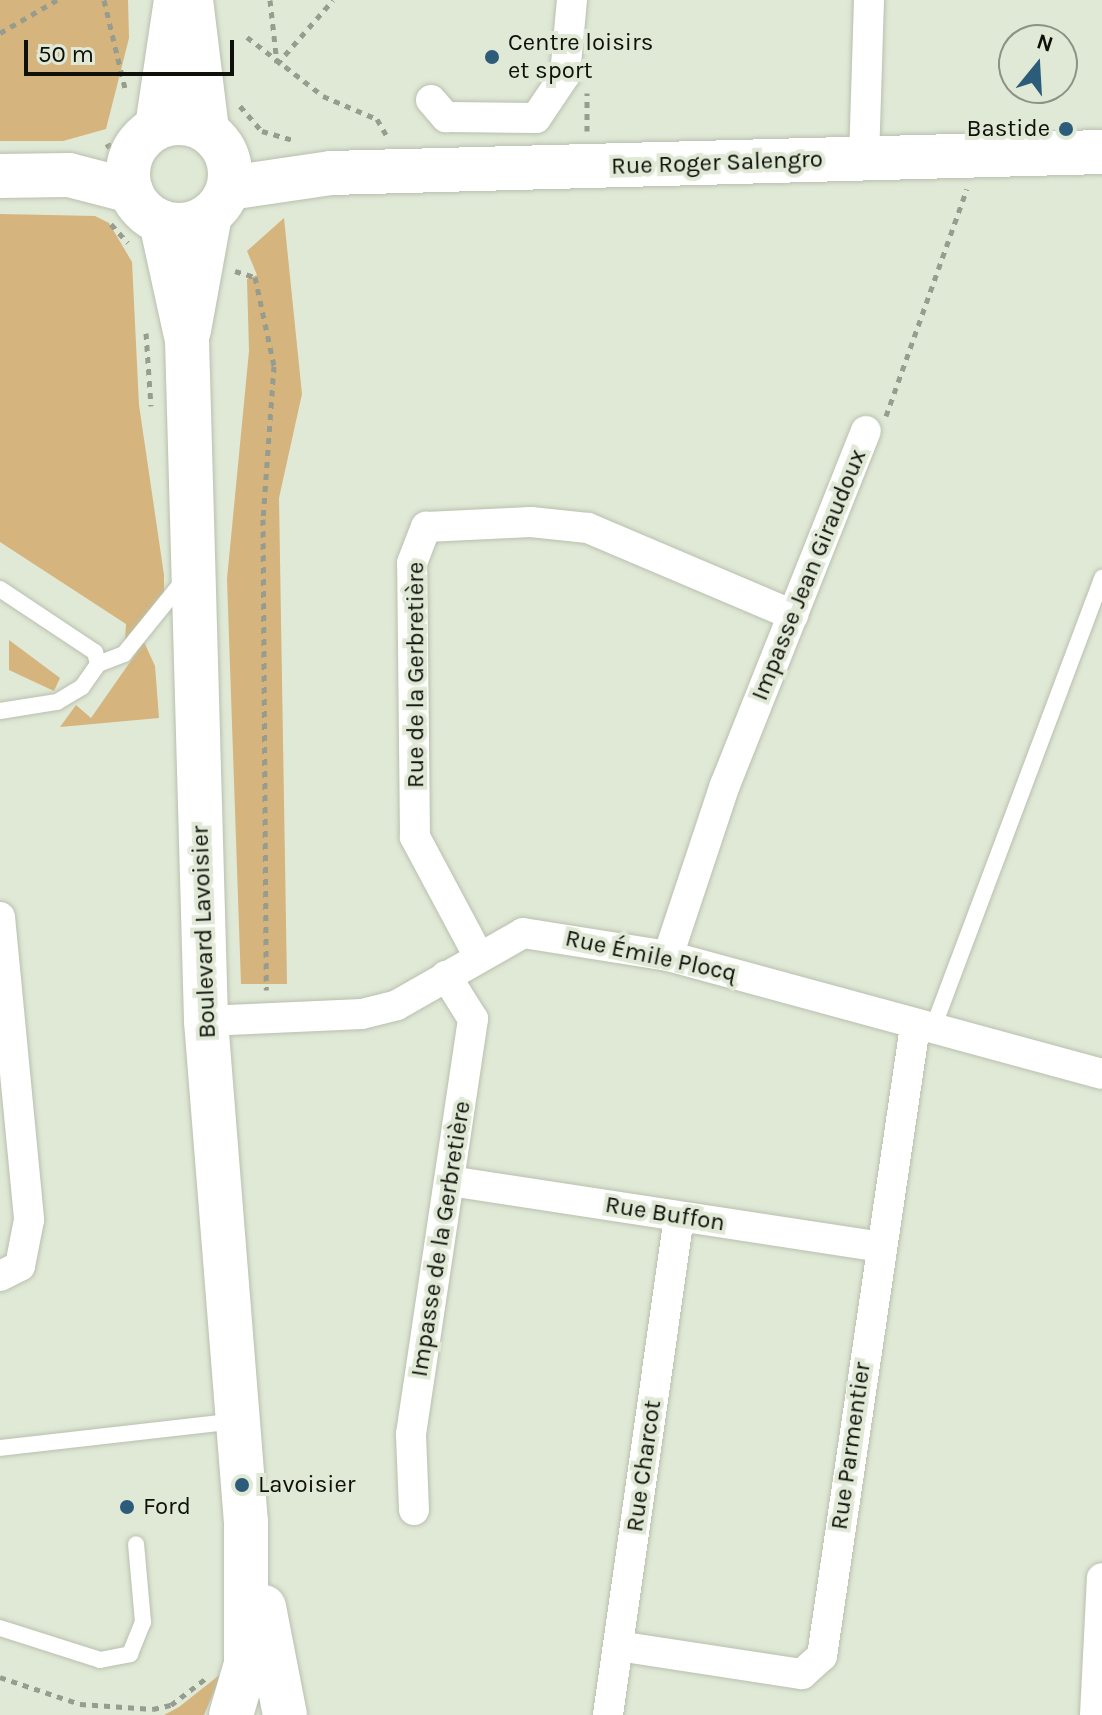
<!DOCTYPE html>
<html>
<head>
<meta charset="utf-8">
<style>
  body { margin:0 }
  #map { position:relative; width:1102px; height:1715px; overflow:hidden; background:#e0e8d6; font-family:Karla,sans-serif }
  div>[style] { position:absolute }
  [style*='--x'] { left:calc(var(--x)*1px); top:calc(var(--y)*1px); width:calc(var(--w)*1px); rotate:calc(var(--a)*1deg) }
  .green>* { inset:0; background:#d5b47d }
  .path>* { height:5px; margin-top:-2.5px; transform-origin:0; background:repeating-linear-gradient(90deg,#969c8e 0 6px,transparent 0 12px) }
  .roads { filter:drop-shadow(0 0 2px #b8c0ae) drop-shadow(0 0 2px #b8c0ae) }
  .lane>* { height:16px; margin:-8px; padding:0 8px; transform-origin:8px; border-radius:8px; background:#fff }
  .street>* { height:30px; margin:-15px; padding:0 15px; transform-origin:15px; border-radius:15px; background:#fff }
  .secondary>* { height:44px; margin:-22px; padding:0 22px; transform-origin:22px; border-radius:22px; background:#fff }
  .secondary>.ring { margin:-22px; padding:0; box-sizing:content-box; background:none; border:44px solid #fff; border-radius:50% }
  .dots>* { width:22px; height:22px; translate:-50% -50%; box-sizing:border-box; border:4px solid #e0e8d6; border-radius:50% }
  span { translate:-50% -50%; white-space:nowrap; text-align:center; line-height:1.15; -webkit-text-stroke:8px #e0e8d6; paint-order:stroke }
  .poi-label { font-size:24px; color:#0e100a }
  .left { translate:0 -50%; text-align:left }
  .right { translate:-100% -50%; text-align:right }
  .street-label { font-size:24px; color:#0e100a }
  .north { position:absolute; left:998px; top:24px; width:80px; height:80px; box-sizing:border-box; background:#e0e8d6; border:2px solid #8c9284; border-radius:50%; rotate:18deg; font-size:22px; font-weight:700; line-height:32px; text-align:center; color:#0e100a }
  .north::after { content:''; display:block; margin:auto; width:28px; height:36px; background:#2c5c7a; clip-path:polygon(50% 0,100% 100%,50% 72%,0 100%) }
  .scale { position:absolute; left:24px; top:40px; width:210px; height:36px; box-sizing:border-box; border:4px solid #0e100a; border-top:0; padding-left:10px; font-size:24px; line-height:28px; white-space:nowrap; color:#0e100a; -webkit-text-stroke:6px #e0e8d6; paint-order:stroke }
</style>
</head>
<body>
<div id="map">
  <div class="green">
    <i style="clip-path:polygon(0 0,128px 0,129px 38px,106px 129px,63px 141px,0 141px)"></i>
    <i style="clip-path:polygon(0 214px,95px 216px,109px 223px,132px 262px,139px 405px,164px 575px,164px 597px,125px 641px,126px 624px,0 542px)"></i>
    <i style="clip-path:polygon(284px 218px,302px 394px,279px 498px,287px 984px,241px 984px,227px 579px,249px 351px,247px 279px,257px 275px,247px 251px)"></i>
    <i style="clip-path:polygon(9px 640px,60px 678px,54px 691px,9px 670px)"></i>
    <i style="clip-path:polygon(144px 642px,155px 666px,159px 718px,60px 727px,76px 705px,91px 718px)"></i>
    <i style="clip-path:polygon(222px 1673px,204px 1715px,164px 1715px,179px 1707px)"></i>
  </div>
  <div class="path">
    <i style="--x:104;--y:0;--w:90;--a:76.6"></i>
    <i style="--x:270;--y:0;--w:63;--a:83.7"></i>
    <i style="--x:0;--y:33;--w:66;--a:-30.1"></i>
    <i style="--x:247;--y:37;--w:96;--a:37.8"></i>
    <i style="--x:323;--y:96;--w:59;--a:23.1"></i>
    <i style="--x:377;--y:119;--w:22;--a:60"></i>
    <i style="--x:277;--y:64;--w:85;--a:-48.8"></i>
    <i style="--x:240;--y:106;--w:33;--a:49"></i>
    <i style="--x:262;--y:131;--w:32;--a:16"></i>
    <i style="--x:587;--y:131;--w:38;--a:-90"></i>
    <i style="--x:106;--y:147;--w:21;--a:-28"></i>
    <i style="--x:111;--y:224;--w:25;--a:48"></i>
    <i style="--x:235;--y:271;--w:21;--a:17"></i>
    <i style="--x:255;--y:277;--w:91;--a:77.9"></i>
    <i style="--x:274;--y:366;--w:153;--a:94.1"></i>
    <i style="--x:263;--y:519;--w:471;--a:89.6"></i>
    <i style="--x:146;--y:333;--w:73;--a:86.1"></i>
    <i style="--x:886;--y:416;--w:241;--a:-70.4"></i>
    <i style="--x:0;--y:1677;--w:84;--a:18.6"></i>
    <i style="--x:80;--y:1704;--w:73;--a:3.9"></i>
    <i style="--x:153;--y:1709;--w:18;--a:-13"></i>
    <i style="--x:171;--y:1705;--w:43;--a:-37.4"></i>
  </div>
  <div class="roads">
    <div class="lane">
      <i style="--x:0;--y:589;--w:114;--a:33.6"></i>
      <i style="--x:95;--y:652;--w:12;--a:76"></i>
      <i style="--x:0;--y:711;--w:58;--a:-9"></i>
      <i style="--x:57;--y:702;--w:29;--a:-31"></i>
      <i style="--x:82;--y:687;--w:28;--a:-55"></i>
      <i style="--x:98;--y:664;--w:28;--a:-21"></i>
      <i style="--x:124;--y:654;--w:95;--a:-51"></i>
      <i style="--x:933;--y:1028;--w:481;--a:-69.4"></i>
      <i style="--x:0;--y:1448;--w:238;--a:-6.5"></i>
      <i style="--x:0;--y:1628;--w:105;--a:17.7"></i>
      <i style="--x:100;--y:1660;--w:31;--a:-11"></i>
      <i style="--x:130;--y:1654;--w:35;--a:-68"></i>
      <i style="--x:143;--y:1622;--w:78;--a:-95.1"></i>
    </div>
    <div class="street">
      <i style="--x:431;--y:100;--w:23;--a:49"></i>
      <i style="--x:446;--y:117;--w:90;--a:0.6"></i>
      <i style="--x:536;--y:118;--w:52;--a:-56"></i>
      <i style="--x:565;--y:75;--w:75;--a:-84.7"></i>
      <i style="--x:864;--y:159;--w:159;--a:-88.2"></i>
      <i style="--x:0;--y:917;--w:304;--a:84.5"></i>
      <i style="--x:29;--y:1220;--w:47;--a:101.1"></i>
      <i style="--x:20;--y:1266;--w:22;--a:153"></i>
      <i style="--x:478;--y:955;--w:134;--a:-118.1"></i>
      <i style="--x:415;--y:837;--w:274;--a:-90.6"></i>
      <i style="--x:412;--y:563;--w:39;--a:-69"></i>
      <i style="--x:426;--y:527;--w:105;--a:-2.7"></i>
      <i style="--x:531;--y:522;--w:57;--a:6"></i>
      <i style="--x:588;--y:528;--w:223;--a:23"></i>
      <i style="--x:668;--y:956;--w:180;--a:-71.6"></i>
      <i style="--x:725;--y:785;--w:381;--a:-68.3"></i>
      <i style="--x:206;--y:1021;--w:156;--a:-2.6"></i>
      <i style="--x:362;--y:1014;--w:36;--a:-14"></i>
      <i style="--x:397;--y:1005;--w:145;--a:-29.7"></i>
      <i style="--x:523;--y:933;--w:147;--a:9"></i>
      <i style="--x:668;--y:956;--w:450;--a:15.2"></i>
      <i style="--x:450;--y:1181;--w:434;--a:8.7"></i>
      <i style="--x:414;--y:1510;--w:76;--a:-92.3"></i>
      <i style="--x:411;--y:1434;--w:420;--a:-81.5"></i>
      <i style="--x:473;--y:1019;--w:51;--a:-122.1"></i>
      <i style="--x:618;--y:1646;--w:186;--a:8.7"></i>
      <i style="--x:802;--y:1674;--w:27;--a:-42"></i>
      <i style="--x:822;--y:1656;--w:637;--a:-81.6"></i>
      <i style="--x:608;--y:1715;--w:503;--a:-81.89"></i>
      <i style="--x:1095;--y:1715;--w:137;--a:-87.1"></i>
    </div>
    <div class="secondary">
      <i style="--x:191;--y:0;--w:132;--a:83"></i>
      <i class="ring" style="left:128px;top:123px;width:58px;height:58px"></i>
      <i style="--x:157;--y:127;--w:128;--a:-81.5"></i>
      <i style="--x:0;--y:176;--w:69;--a:-0.8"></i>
      <i style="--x:69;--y:175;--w:64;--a:14.5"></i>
      <i style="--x:229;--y:188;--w:103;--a:-8.4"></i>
      <i style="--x:331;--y:173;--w:771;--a:-1.56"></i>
      <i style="--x:161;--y:222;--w:121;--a:77.6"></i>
      <i style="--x:187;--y:340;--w:681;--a:88.4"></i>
      <i style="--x:206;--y:1021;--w:503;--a:85.44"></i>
      <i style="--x:246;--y:1522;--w:142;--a:90"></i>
      <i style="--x:246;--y:1664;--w:53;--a:106.4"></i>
      <i style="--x:189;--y:330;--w:117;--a:-79.7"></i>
      <i style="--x:264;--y:1607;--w:110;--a:79"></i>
    </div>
  </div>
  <div class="dots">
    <i style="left:492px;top:57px;background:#2c5c7a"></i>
    <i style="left:1066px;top:129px;background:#2c5c7a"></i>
    <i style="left:242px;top:1485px;background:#2c5c7a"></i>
    <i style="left:127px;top:1507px;background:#2c5c7a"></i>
  </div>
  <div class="poi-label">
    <span class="left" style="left:508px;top:57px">Centre loisirs<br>et sport</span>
    <span class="right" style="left:1050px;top:129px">Bastide</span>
    <span class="left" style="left:258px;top:1485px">Lavoisier</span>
    <span class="left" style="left:143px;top:1507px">Ford</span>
  </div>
  <div class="street-label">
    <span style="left:717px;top:163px;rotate:-2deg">Rue Roger Salengro</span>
    <span style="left:809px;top:575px;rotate:-68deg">Impasse Jean Giraudoux</span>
    <span style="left:416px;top:675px;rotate:-90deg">Rue de la Gerbretière</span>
    <span style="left:204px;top:932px;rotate:-92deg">Boulevard Lavoisier</span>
    <span style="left:651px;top:956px;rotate:12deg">Rue Émile Plocq</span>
    <span style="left:665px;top:1214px;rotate:9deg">Rue Buffon</span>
    <span style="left:441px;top:1239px;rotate:-81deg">Impasse de la Gerbretière</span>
    <span style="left:851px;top:1446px;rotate:-82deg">Rue Parmentier</span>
    <span style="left:644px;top:1466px;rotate:-82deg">Rue Charcot</span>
  </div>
  <div class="north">N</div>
  <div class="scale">50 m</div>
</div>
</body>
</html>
